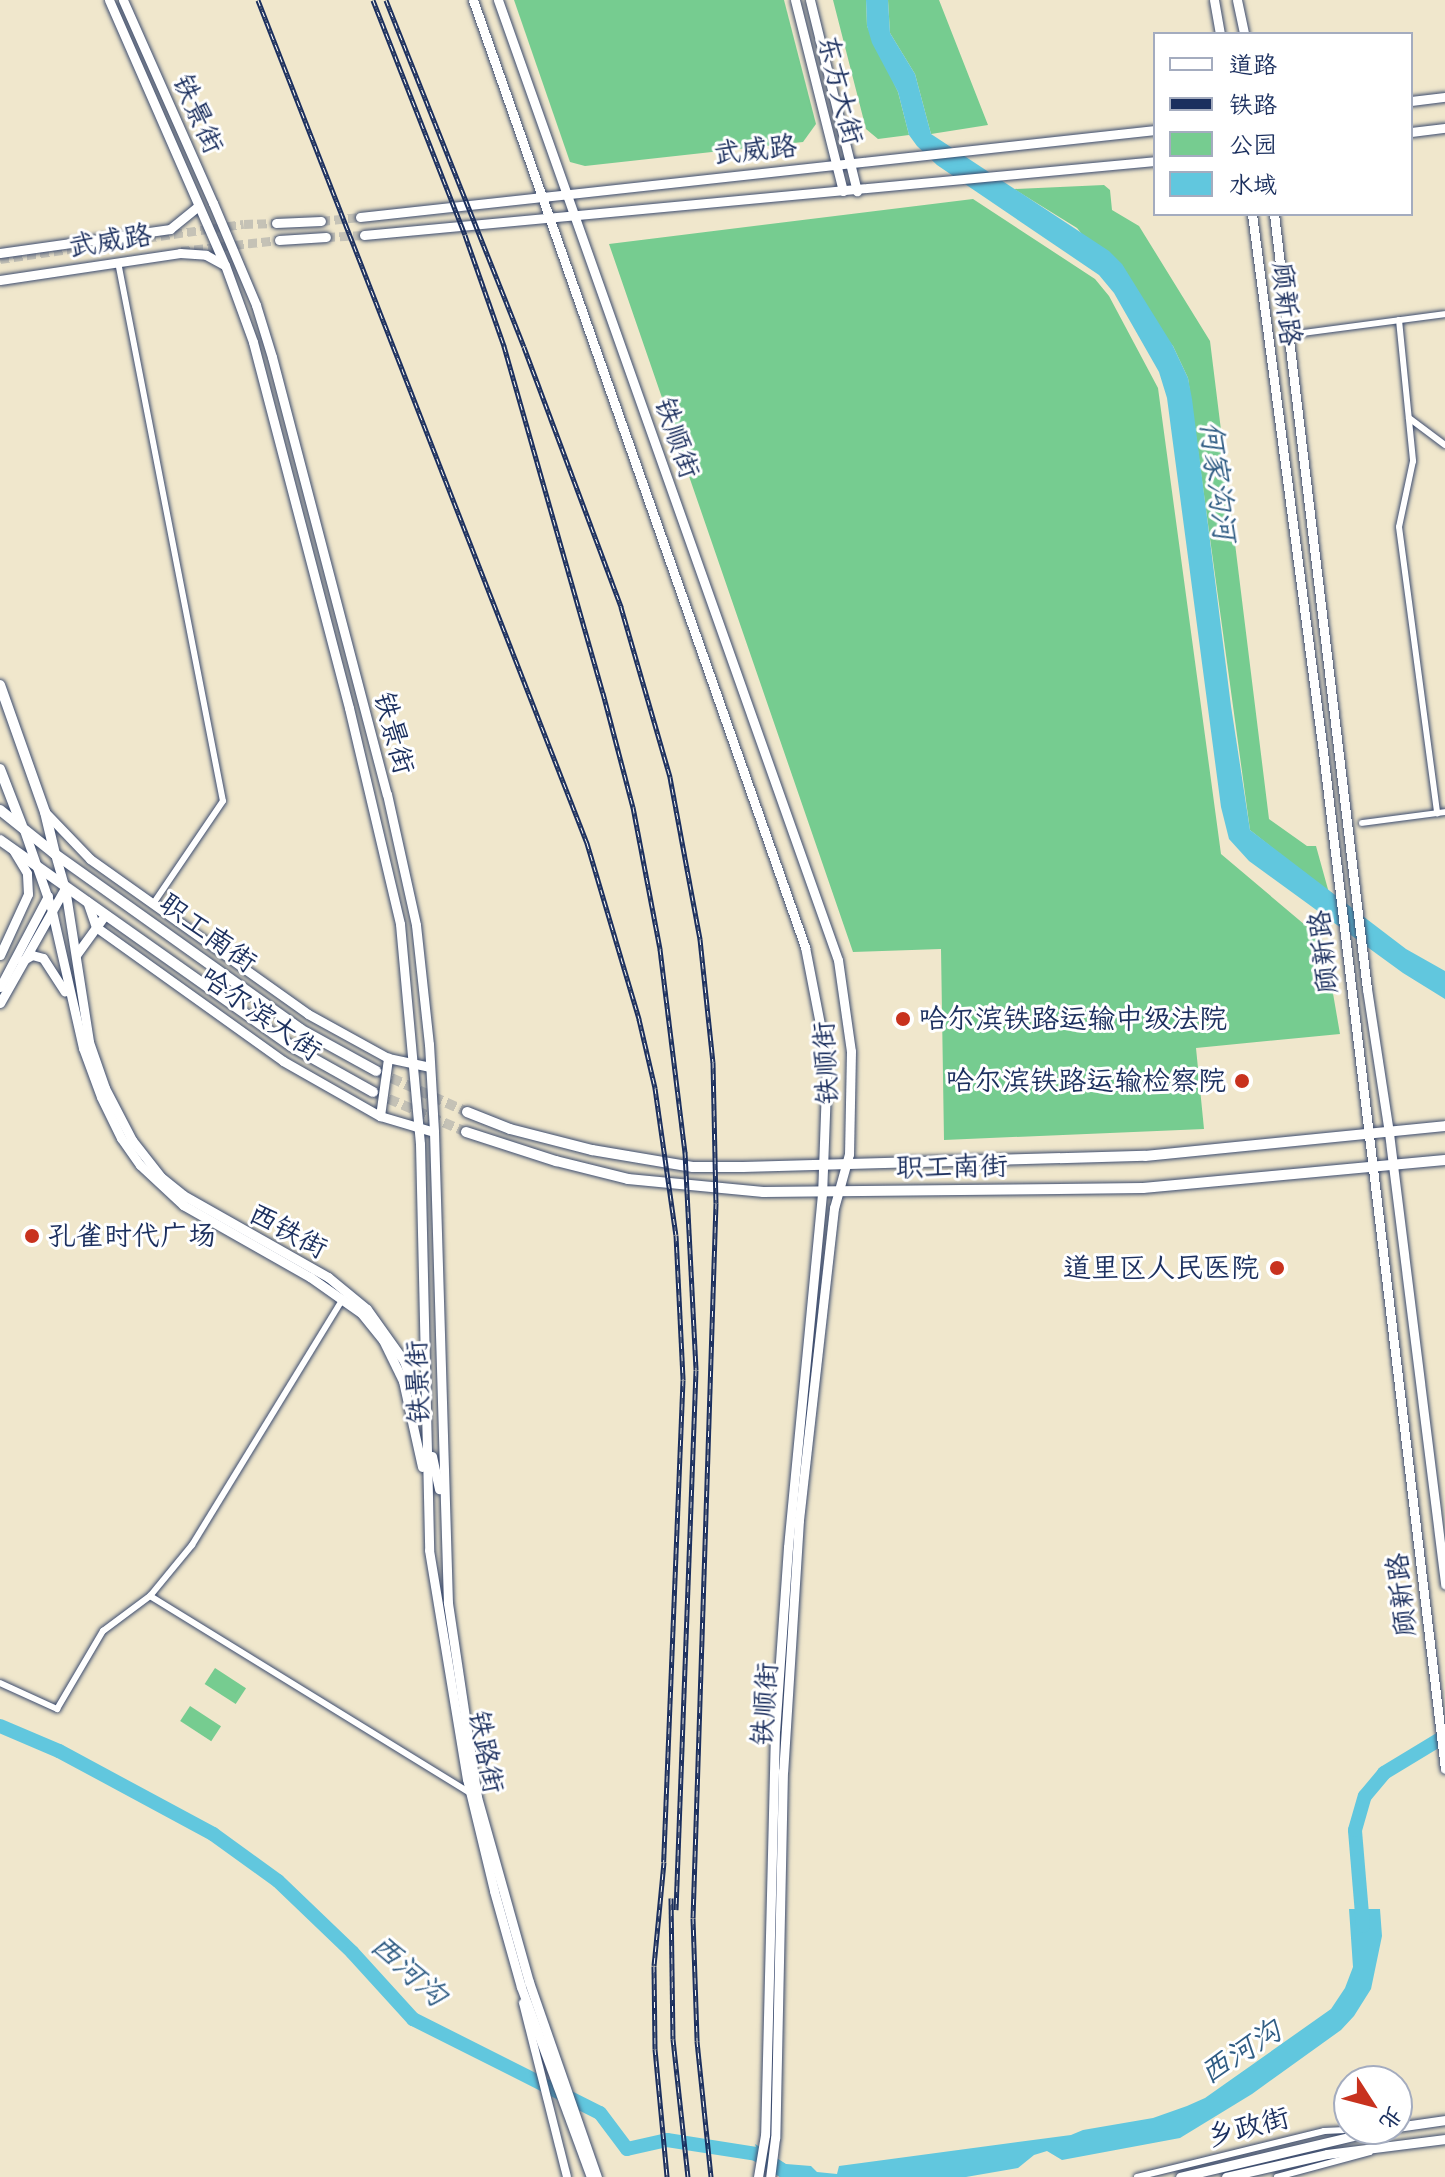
<!DOCTYPE html>
<html>
<head>
<meta charset="utf-8">
<style>
  body { margin:0 }
  #map { position:relative; width:1445px; height:2177px; overflow:hidden; background:#f0e7cc; font-family:"Comic Neue","LXGW WenKai TC",sans-serif }
  div>[style] { position:absolute }
  [style*='--x'] { left:calc(var(--x)*1px); top:calc(var(--y)*1px); width:calc(var(--w)*1px); rotate:calc(var(--a)*1deg) }
  .green>* { inset:0; background:#76cc90; transform-origin:0 0 }
  .water>* { inset:0; background:#61c7de }
  .river>* { height:14px; margin:-7px; padding:0 7px; transform-origin:7px; border-radius:7px; background:#61c7de }
  .secondary-tunnel>* { height:9px; margin-top:-4.5px; transform-origin:0; background:repeating-linear-gradient(90deg,#c5c2b6 0 9px,transparent 0 13.5px) }
  .primary-tunnel>* { height:10px; margin-top:-5px; transform-origin:0; background:repeating-linear-gradient(90deg,#c5c2b6 0 10px,transparent 0 15px) }
  .roads { filter:drop-shadow(0 0 2px #3b4b6e) drop-shadow(0 0 2px #3b4b6e) }
  .minor>* { height:6px; margin:-3px; padding:0 3px; transform-origin:3px; border-radius:3px; background:#fff }
  .tertiary>* { height:8px; margin:-4px; padding:0 4px; transform-origin:4px; border-radius:4px; background:#fff }
  .secondary>* { height:9px; margin:-4.5px; padding:0 4.5px; transform-origin:4.5px; border-radius:4.5px; background:#fff }
  .primary>* { height:10px; margin:-5px; padding:0 5px; transform-origin:5px; border-radius:5px; background:#fff }
  .rail>* { height:5px; margin-top:-2.5px; transform-origin:0; background:repeating-linear-gradient(90deg,#fff 0 6px,#1b2f5e 0 12px); box-sizing:border-box; border-block:2px solid #1b2f5e }
  .dots>* { width:22px; height:22px; translate:-50% -50%; box-sizing:border-box; border:4px solid #fff; border-radius:50% }
  span { translate:-50% -50%; white-space:nowrap; text-align:center; line-height:1.15; -webkit-text-stroke:6px #fff; paint-order:stroke }
  .street-label { font-size:28px; color:#1b2f5e }
  .poi-label { font-size:28px; color:#1b2f5e }
  .left { translate:0 -50%; text-align:left }
  .right { translate:-100% -50%; text-align:right }
  .water-label { font-size:30px; color:#305d84; font-style:italic }
  .legend { position:absolute; left:1153px; top:32px; width:260px; height:184px; box-sizing:border-box; background:#fff; border:2px solid #a4acbf; margin:0; padding:10px 14px; list-style:none; font-size:24px; color:#1b2f5e }
  .legend li { display:flex; align-items:center; gap:16px; height:40px }
  .legend b { width:40px; border:2px solid #a4acbf }
  .north { position:absolute; left:1333px; top:2065px; width:80px; height:80px; box-sizing:border-box; background:#fff; border:2px solid #a4acbf; border-radius:50%; rotate:126deg; font-size:22px; font-weight:700; line-height:32px; text-align:center; color:#1b2f5e }
  .north::after { content:''; display:block; margin:auto; width:28px; height:36px; background:#c8321e; clip-path:polygon(50% 0,100% 100%,50% 72%,0 100%) }
</style>
</head>
<body>
<div id="map">
  <div class="green">
    <i style="clip-path:polygon(514px 0,784px 0,816px 124px,803px 142px,585px 166px,570px 162px)"></i>
    <i style="clip-path:polygon(833px 0,866px 0,867px 26px,898px 92px,909px 135px,878px 139px,866px 129px)"></i>
    <i style="clip-path:polygon(888px 0,939px 0,988px 125px,931px 134px,915px 74px,890px 33px)"></i>
    <i style="clip-path:polygon(1104px 185px,1110px 190px,1112px 210px,1139px 226px,1210px 341px,1269px 819px,1307px 846px,1316px 846px,1329px 893px,1250px 830px,1188px 378px,1173px 346px,1077px 228px,1014px 189px)"></i>
    <i style="clip-path:polygon(973px 199px,1095px 279px,1109px 296px,1158px 388px,1221px 854px,1324px 941px,1340px 1034px,1196px 1048px,1204px 1129px,944px 1140px,941px 949px,853px 952px,609px 244px)"></i>
    <i style="left:215px;top:1668px;width:37px;height:19px;rotate:33deg"></i>
    <i style="left:190px;top:1706px;width:37px;height:18px;rotate:33deg"></i>
  </div>
  <div class="water">
    <i style="clip-path:polygon(866px 0,888px 0,890px 33px,915px 74px,931px 134px,1109px 251px,1122px 264px,1173px 346px,1188px 378px,1192px 399px,1231px 706px,1250px 830px,1406px 949px,1445px 971px,1445px 999px,1403px 973px,1249px 861px,1229px 839px,1221px 807px,1167px 398px,1159px 372px,1114px 293px,1099px 275px,937px 165px,917px 146px,909px 135px,898px 92px,872px 43px,867px 26px)"></i>
    <i style="clip-path:polygon(1349px 1909px,1380px 1909px,1382px 1936px,1371px 1989px,1354px 2016px,1341px 2030px,1252px 2094px,1180px 2138px,1062px 2160px,1047px 2151px,1034px 2155px,1018px 2168px,966px 2177px,785px 2177px,760px 2159px,755px 2144px,786px 2164px,811px 2166px,817px 2172px,837px 2174px,839px 2166px,1071px 2135px,1083px 2130px,1153px 2118px,1187px 2106px,1205px 2098px,1331px 2009px,1345px 1988px,1353px 1967px)"></i>
  </div>
  <div class="river">
    <i style="--x:0;--y:1726;--w:64;--a:23"></i>
    <i style="--x:59;--y:1751;--w:175;--a:28.3"></i>
    <i style="--x:213;--y:1834;--w:80;--a:35.9"></i>
    <i style="--x:278;--y:1881;--w:103;--a:43.8"></i>
    <i style="--x:352;--y:1952;--w:91;--a:47.7"></i>
    <i style="--x:413;--y:2019;--w:209;--a:26.7"></i>
    <i style="--x:600;--y:2113;--w:45;--a:53.1"></i>
    <i style="--x:627;--y:2149;--w:41;--a:-12.7"></i>
    <i style="--x:667;--y:2140;--w:90;--a:8.9"></i>
    <i style="--x:756;--y:2154;--w:34;--a:32"></i>
    <i style="--x:785;--y:2172;--w:21;--a:14"></i>
    <i style="--x:1363;--y:1926;--w:96;--a:-94.8"></i>
    <i style="--x:1355;--y:1830;--w:35;--a:-74"></i>
    <i style="--x:1365;--y:1796;--w:30;--a:-50"></i>
    <i style="--x:1384;--y:1773;--w:71;--a:-31.2"></i>
  </div>
  <div class="secondary-tunnel">
    <i style="--x:321;--y:221;--w:39;--a:-6"></i>
    <i style="--x:326;--y:237;--w:38;--a:-3"></i>
    <i style="--x:181;--y:251;--w:99;--a:-6.4"></i>
    <i style="--x:0;--y:259;--w:246;--a:-8.2"></i>
    <i style="--x:244;--y:224;--w:32;--a:-2"></i>
  </div>
  <div class="primary-tunnel">
    <i style="--x:378;--y:1072;--w:98;--a:24.2"></i>
    <i style="--x:375;--y:1093;--w:99;--a:23.2"></i>
  </div>
  <div class="roads">
    <div class="minor">
      <i style="--x:118;--y:262;--w:549;--a:78.98"></i>
      <i style="--x:223;--y:801;--w:125;--a:124.2"></i>
      <i style="--x:1399;--y:320;--w:142;--a:84.3"></i>
      <i style="--x:1413;--y:461;--w:67;--a:102"></i>
      <i style="--x:1399;--y:527;--w:289;--a:82.4"></i>
      <i style="--x:1288;--y:335;--w:158;--a:-7.6"></i>
      <i style="--x:1409;--y:418;--w:45;--a:36.9"></i>
      <i style="--x:1362;--y:823;--w:84;--a:-7.5"></i>
      <i style="--x:150;--y:1596;--w:66;--a:-50.5"></i>
      <i style="--x:192;--y:1545;--w:289;--a:-58.5"></i>
      <i style="--x:0;--y:1683;--w:63;--a:24.5"></i>
      <i style="--x:57;--y:1709;--w:91;--a:-59.5"></i>
      <i style="--x:103;--y:1631;--w:59;--a:-36.7"></i>
      <i style="--x:150;--y:1596;--w:376;--a:31.6"></i>
      <i style="--x:1137;--y:2177;--w:193;--a:-13.8"></i>
      <i style="--x:1324;--y:2131;--w:43;--a:-2.7"></i>
      <i style="--x:1277;--y:2177;--w:96;--a:-15"></i>
    </div>
    <div class="tertiary">
      <i style="--x:523;--y:2003;--w:179;--a:75.8"></i>
    </div>
    <div class="secondary">
      <i style="--x:109;--y:0;--w:289;--a:66.4"></i>
      <i style="--x:225;--y:265;--w:82;--a:70"></i>
      <i style="--x:253;--y:342;--w:378;--a:75.3"></i>
      <i style="--x:349;--y:708;--w:222;--a:76.7"></i>
      <i style="--x:400;--y:924;--w:221;--a:84.8"></i>
      <i style="--x:420;--y:1144;--w:406;--a:88.7"></i>
      <i style="--x:429;--y:1550;--w:232;--a:80.6"></i>
      <i style="--x:467;--y:1779;--w:115;--a:76.4"></i>
      <i style="--x:494;--y:1891;--w:100;--a:74.3"></i>
      <i style="--x:521;--y:1987;--w:202;--a:69.8"></i>
      <i style="--x:123;--y:0;--w:222;--a:66.1"></i>
      <i style="--x:213;--y:203;--w:111;--a:67.1"></i>
      <i style="--x:256;--y:305;--w:54;--a:72.9"></i>
      <i style="--x:272;--y:357;--w:452;--a:75.3"></i>
      <i style="--x:387;--y:794;--w:134;--a:77.5"></i>
      <i style="--x:416;--y:925;--w:120;--a:83.8"></i>
      <i style="--x:429;--y:1044;--w:88;--a:86.7"></i>
      <i style="--x:434;--y:1132;--w:471;--a:88.3"></i>
      <i style="--x:448;--y:1603;--w:196;--a:81.5"></i>
      <i style="--x:477;--y:1797;--w:192;--a:74.3"></i>
      <i style="--x:529;--y:1982;--w:207;--a:70.8"></i>
      <i style="--x:473;--y:0;--w:1004;--a:70.68"></i>
      <i style="--x:805;--y:947;--w:115;--a:79"></i>
      <i style="--x:827;--y:1060;--w:134;--a:92.1"></i>
      <i style="--x:822;--y:1194;--w:355;--a:95.5"></i>
      <i style="--x:788;--y:1547;--w:184;--a:94"></i>
      <i style="--x:775;--y:1731;--w:404;--a:91.4"></i>
      <i style="--x:765;--y:2135;--w:43;--a:99.5"></i>
      <i style="--x:498;--y:0;--w:1018;--a:70.5"></i>
      <i style="--x:838;--y:960;--w:92;--a:81.9"></i>
      <i style="--x:851;--y:1051;--w:103;--a:91.1"></i>
      <i style="--x:849;--y:1154;--w:56;--a:105.5"></i>
      <i style="--x:834;--y:1208;--w:314;--a:96.4"></i>
      <i style="--x:799;--y:1520;--w:252;--a:93.6"></i>
      <i style="--x:783;--y:1771;--w:367;--a:91.2"></i>
      <i style="--x:775;--y:2138;--w:39;--a:97"></i>
      <i style="--x:795;--y:0;--w:197;--a:75.9"></i>
      <i style="--x:810;--y:0;--w:197;--a:76.2"></i>
      <i style="--x:1214;--y:0;--w:35;--a:80"></i>
      <i style="--x:1237;--y:0;--w:35;--a:78"></i>
      <i style="--x:1411;--y:101;--w:34;--a:-7"></i>
      <i style="--x:1411;--y:132;--w:34;--a:-7"></i>
      <i style="--x:1252;--y:214;--w:543;--a:82.48"></i>
      <i style="--x:1323;--y:752;--w:1024;--a:83.16"></i>
      <i style="--x:1274;--y:214;--w:781;--a:83.16"></i>
      <i style="--x:1367;--y:989;--w:146;--a:81.3"></i>
      <i style="--x:1389;--y:1133;--w:455;--a:82.9"></i>
      <i style="--x:360;--y:217;--w:800;--a:-6.25"></i>
      <i style="--x:276;--y:223;--w:45;--a:-2.5"></i>
      <i style="--x:364;--y:235;--w:794;--a:-5.34"></i>
      <i style="--x:279;--y:240;--w:47;--a:-3.7"></i>
      <i style="--x:0;--y:253;--w:172;--a:-8"></i>
      <i style="--x:170;--y:229;--w:36;--a:-39"></i>
      <i style="--x:0;--y:280;--w:182;--a:-8.5"></i>
      <i style="--x:180;--y:253;--w:26;--a:4"></i>
      <i style="--x:206;--y:255;--w:21;--a:29"></i>
      <i style="--x:45;--y:812;--w:65;--a:46.2"></i>
      <i style="--x:90;--y:859;--w:267;--a:35.4"></i>
      <i style="--x:308;--y:1014;--w:91;--a:28.8"></i>
      <i style="--x:388;--y:1058;--w:43;--a:12.1"></i>
      <i style="--x:24;--y:830;--w:82;--a:70.7"></i>
      <i style="--x:51;--y:907;--w:145;--a:77.2"></i>
      <i style="--x:83;--y:1048;--w:52;--a:69.8"></i>
      <i style="--x:101;--y:1097;--w:46;--a:64"></i>
      <i style="--x:121;--y:1138;--w:33;--a:55"></i>
      <i style="--x:140;--y:1165;--w:59;--a:42.9"></i>
      <i style="--x:183;--y:1205;--w:146;--a:29.6"></i>
      <i style="--x:310;--y:1277;--w:62;--a:35.2"></i>
      <i style="--x:361;--y:1313;--w:35;--a:51"></i>
      <i style="--x:383;--y:1340;--w:46;--a:64"></i>
      <i style="--x:403;--y:1381;--w:88;--a:77.5"></i>
      <i style="--x:55;--y:854;--w:35;--a:74"></i>
      <i style="--x:65;--y:888;--w:156;--a:81.1"></i>
      <i style="--x:89;--y:1042;--w:49;--a:70.8"></i>
      <i style="--x:105;--y:1088;--w:59;--a:62.6"></i>
      <i style="--x:132;--y:1140;--w:47;--a:51.9"></i>
      <i style="--x:161;--y:1177;--w:28;--a:39"></i>
      <i style="--x:183;--y:1195;--w:167;--a:29.5"></i>
      <i style="--x:328;--y:1277;--w:50;--a:39.4"></i>
      <i style="--x:367;--y:1309;--w:64;--a:54.6"></i>
      <i style="--x:404;--y:1361;--w:56;--a:71.2"></i>
      <i style="--x:87;--y:901;--w:28;--a:71"></i>
      <i style="--x:96;--y:927;--w:230;--a:35.6"></i>
      <i style="--x:283;--y:1061;--w:112;--a:29.6"></i>
      <i style="--x:380;--y:1116;--w:56;--a:16.5"></i>
      <i style="--x:0;--y:955;--w:67;--a:-65.3"></i>
      <i style="--x:28;--y:894;--w:21;--a:-93"></i>
      <i style="--x:27;--y:873;--w:26;--a:-121"></i>
      <i style="--x:76;--y:955;--w:49;--a:-54.1"></i>
      <i style="--x:22;--y:961;--w:12;--a:-31"></i>
      <i style="--x:32;--y:955;--w:11;--a:15"></i>
      <i style="--x:43;--y:958;--w:40;--a:57.1"></i>
      <i style="--x:0;--y:987;--w:103;--a:-62.2"></i>
      <i style="--x:0;--y:1003;--w:132;--a:-60.5"></i>
      <i style="--x:380;--y:1116;--w:59;--a:-82.1"></i>
      <i style="--x:432;--y:1456;--w:34;--a:78"></i>
      <i style="--x:1397;--y:2127;--w:49;--a:-8.3"></i>
      <i style="--x:1180;--y:2177;--w:209;--a:-13.3"></i>
      <i style="--x:1226;--y:2177;--w:104;--a:-12.8"></i>
      <i style="--x:1327;--y:2154;--w:119;--a:-7.2"></i>
    </div>
    <div class="primary">
      <i style="--x:0;--y:685;--w:135;--a:70.5"></i>
      <i style="--x:45;--y:812;--w:43;--a:76.6"></i>
      <i style="--x:0;--y:769;--w:61;--a:68.9"></i>
      <i style="--x:0;--y:810;--w:70;--a:38.7"></i>
      <i style="--x:55;--y:854;--w:301;--a:35.5"></i>
      <i style="--x:300;--y:1029;--w:87;--a:28.9"></i>
      <i style="--x:0;--y:840;--w:357;--a:35.3"></i>
      <i style="--x:291;--y:1046;--w:94;--a:29.3"></i>
      <i style="--x:467;--y:1112;--w:46;--a:21.6"></i>
      <i style="--x:510;--y:1129;--w:85;--a:14.4"></i>
      <i style="--x:592;--y:1150;--w:102;--a:9.6"></i>
      <i style="--x:693;--y:1167;--w:50;--a:0"></i>
      <i style="--x:743;--y:1167;--w:402;--a:-1.6"></i>
      <i style="--x:1145;--y:1156;--w:301;--a:-5.7"></i>
      <i style="--x:466;--y:1132;--w:95;--a:17.9"></i>
      <i style="--x:556;--y:1161;--w:74;--a:14"></i>
      <i style="--x:628;--y:1179;--w:136;--a:5.5"></i>
      <i style="--x:763;--y:1192;--w:380;--a:-0.6"></i>
      <i style="--x:1143;--y:1188;--w:303;--a:-5.3"></i>
    </div>
  </div>
  <div class="rail">
    <i style="--x:258;--y:0;--w:905;--a:68.68"></i>
    <i style="--x:587;--y:843;--w:184;--a:73.5"></i>
    <i style="--x:639;--y:1019;--w:71;--a:76.9"></i>
    <i style="--x:655;--y:1088;--w:148;--a:81.9"></i>
    <i style="--x:676;--y:1235;--w:145;--a:87.2"></i>
    <i style="--x:683;--y:1380;--w:482;--a:92.3"></i>
    <i style="--x:664;--y:1862;--w:104;--a:95.5"></i>
    <i style="--x:654;--y:1966;--w:83;--a:89.3"></i>
    <i style="--x:655;--y:2049;--w:129;--a:84.6"></i>
    <i style="--x:373;--y:0;--w:252;--a:68.6"></i>
    <i style="--x:465;--y:235;--w:118;--a:70.6"></i>
    <i style="--x:504;--y:346;--w:361;--a:74.1"></i>
    <i style="--x:603;--y:693;--w:118;--a:75.3"></i>
    <i style="--x:633;--y:807;--w:145;--a:79.2"></i>
    <i style="--x:660;--y:949;--w:205;--a:83"></i>
    <i style="--x:685;--y:1152;--w:218;--a:87.1"></i>
    <i style="--x:696;--y:1370;--w:540;--a:92.12"></i>
    <i style="--x:386;--y:0;--w:373;--a:68.3"></i>
    <i style="--x:524;--y:347;--w:278;--a:69.5"></i>
    <i style="--x:621;--y:607;--w:177;--a:73.9"></i>
    <i style="--x:670;--y:777;--w:165;--a:79.5"></i>
    <i style="--x:700;--y:939;--w:124;--a:84"></i>
    <i style="--x:713;--y:1062;--w:141;--a:88.8"></i>
    <i style="--x:716;--y:1203;--w:715;--a:91.84"></i>
    <i style="--x:693;--y:1918;--w:123;--a:88.1"></i>
    <i style="--x:697;--y:2041;--w:137;--a:84.1"></i>
    <i style="--x:671;--y:1898;--w:141;--a:89.2"></i>
    <i style="--x:673;--y:2039;--w:139;--a:83.8"></i>
  </div>
  <div class="dots">
    <i style="left:903px;top:1019px;background:#c8321e"></i>
    <i style="left:1242px;top:1081px;background:#c8321e"></i>
    <i style="left:32px;top:1236px;background:#c8321e"></i>
    <i style="left:1277px;top:1268px;background:#c8321e"></i>
  </div>
  <div class="street-label">
    <span style="left:840px;top:90px;rotate:76deg">东方大街</span>
    <span style="left:198px;top:114px;rotate:66deg">铁景街</span>
    <span style="left:755px;top:150px;rotate:-6deg">武威路</span>
    <span style="left:110px;top:241px;rotate:-9deg">武威路</span>
    <span style="left:1286px;top:304px;rotate:83deg">顾新路</span>
    <span style="left:677px;top:438px;rotate:71deg">铁顺街</span>
    <span style="left:394px;top:733px;rotate:75deg">铁景街</span>
    <span style="left:208px;top:933px;rotate:36deg">职工南街</span>
    <span style="left:1324px;top:952px;rotate:-97deg">顾新路</span>
    <span style="left:261px;top:1014px;rotate:35deg">哈尔滨大街</span>
    <span style="left:826px;top:1063px;rotate:-93deg">铁顺街</span>
    <span style="left:952px;top:1167px;rotate:-1deg">职工南街</span>
    <span style="left:288px;top:1231px;rotate:28deg">西铁街</span>
    <span style="left:418px;top:1382px;rotate:-92deg">铁景街</span>
    <span style="left:1402px;top:1595px;rotate:-97deg">顾新路</span>
    <span style="left:765px;top:1704px;rotate:-86deg">铁顺街</span>
    <span style="left:486px;top:1752px;rotate:79deg">铁路街</span>
    <span style="left:1248px;top:2127px;rotate:-14deg">乡政街</span>
  </div>
  <div class="poi-label">
    <span class="left" style="left:919px;top:1019px">哈尔滨铁路运输中级法院</span>
    <span class="right" style="left:1226px;top:1081px">哈尔滨铁路运输检察院</span>
    <span class="left" style="left:48px;top:1236px">孔雀时代广场</span>
    <span class="right" style="left:1259px;top:1268px">道里区人民医院</span>
  </div>
  <div class="water-label">
    <span style="left:1217px;top:481px;rotate:83deg">何家沟河</span>
    <span style="left:408px;top:1971px;rotate:42deg">西河沟</span>
    <span style="left:1241px;top:2053px;rotate:-33deg">西河沟</span>
  </div>
  <ul class="legend">
  <li><b style="height:10px;background:#fff"></b>道路</li>
  <li><b style="height:10px;background:#1b2f5e"></b>铁路</li>
  <li><b style="height:22px;background:#76cc90"></b>公园</li>
  <li><b style="height:22px;background:#61c7de"></b>水域</li>
  </ul>
  <div class="north">北</div>
</div>
</body>
</html>
